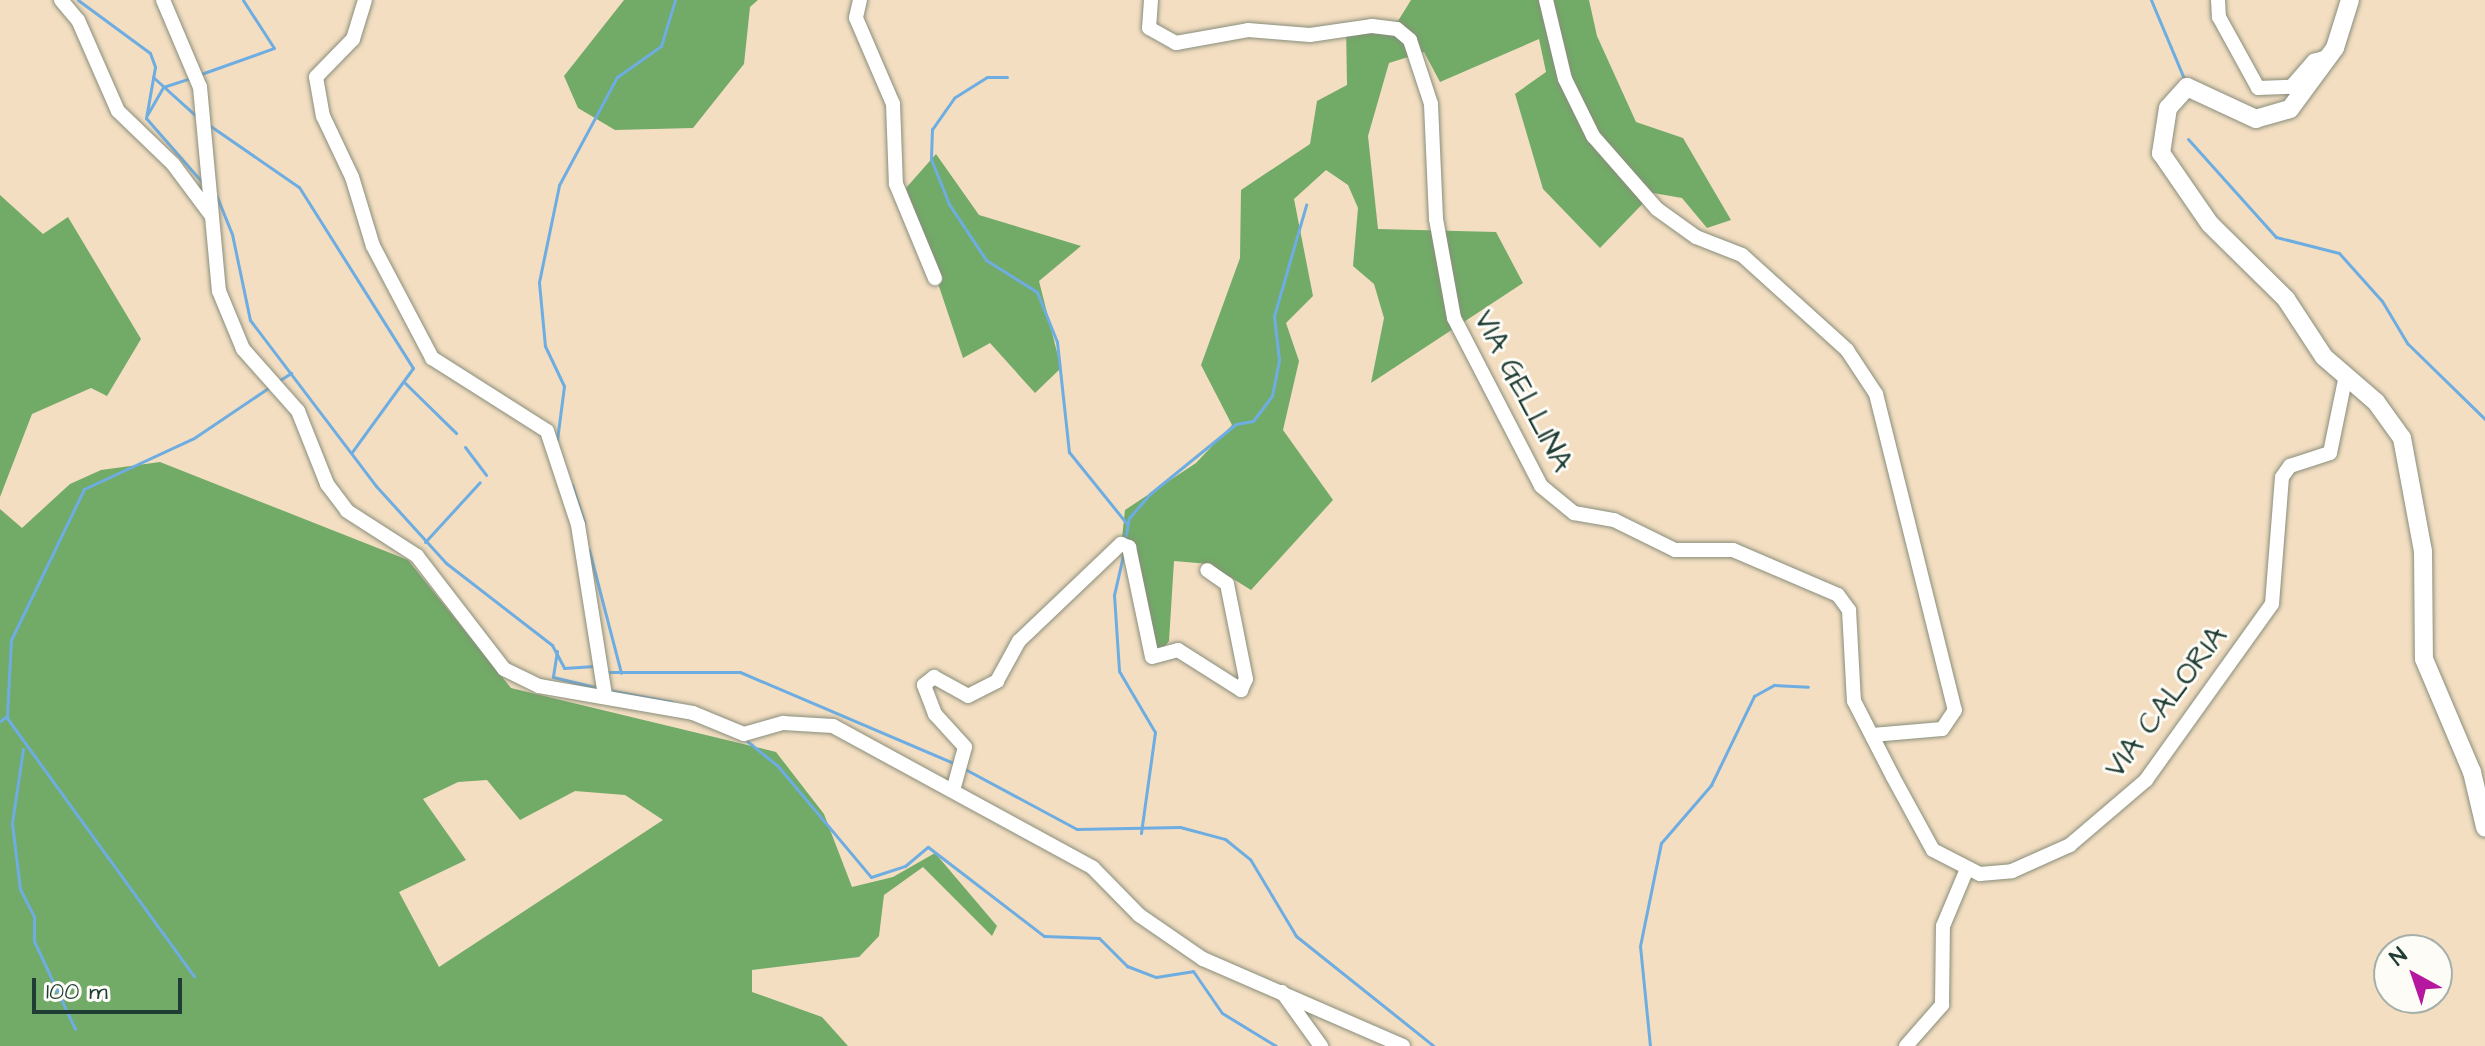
<!DOCTYPE html>
<html>
<head>
<meta charset="utf-8">
<style>
  body { margin:0 }
  #map { position:relative; width:2485px; height:1046px; overflow:hidden; background:#f3dec2; font-family:"Architects Daughter",sans-serif }
  div>[style] { position:absolute }
  [style*='--x'] { left:calc(var(--x)*1px); top:calc(var(--y)*1px); width:calc(var(--w)*1px); rotate:calc(var(--a)*1deg) }
  .forest>* { inset:0; background:#72aa68 }
  .stream>* { height:3px; margin:-1.5px; padding:0 1.5px; transform-origin:1.5px; border-radius:1.5px; background:#6eade1 }
  .roads { filter:drop-shadow(0 0 2px #898e7b) drop-shadow(0 0 2px #898e7b) }
  .minor>* { height:14px; margin:-7px; padding:0 7px; transform-origin:7px; border-radius:7px; background:#fff }
  .major>* { height:18px; margin:-9px; padding:0 9px; transform-origin:9px; border-radius:9px; background:#fff }
  span { translate:-50% -50%; white-space:nowrap; text-align:center; line-height:1.15; -webkit-text-stroke:6px #fdfcf7; paint-order:stroke }
  .street-label { font-size:30px; color:#1f3d34 }
  .north { position:absolute; left:2373px; top:934px; width:80px; height:80px; box-sizing:border-box; background:#fdfcf7; border:2px solid #a4b0a9; border-radius:50%; rotate:320deg; font-size:22px; font-weight:700; line-height:32px; text-align:center; color:#1f3d34 }
  .north::after { content:''; display:block; margin:auto; width:28px; height:36px; background:#b5179e; clip-path:polygon(50% 0,100% 100%,50% 72%,0 100%) }
  .scale { position:absolute; left:32px; top:978px; width:150px; height:36px; box-sizing:border-box; border:4px solid #1f3d34; border-top:0; padding-left:10px; font-size:24px; line-height:28px; white-space:nowrap; color:#1f3d34; -webkit-text-stroke:6px #fdfcf7; paint-order:stroke }
</style>
</head>
<body>
<div id="map">
  <div class="forest">
    <i style="clip-path:polygon(624px 0,758px 0,750px 7px,744px 64px,693px 128px,615px 130px,578px 108px,564px 76px)"></i>
    <i style="clip-path:polygon(1411px 0,1589px 0,1597px 36px,1636px 122px,1683px 138px,1731px 220px,1707px 228px,1682px 198px,1653px 193px,1600px 248px,1543px 189px,1515px 94px,1546px 72px,1539px 39px,1440px 82px,1424px 52px,1389px 63px,1368px 136px,1378px 229px,1496px 232px,1523px 283px,1371px 383px,1384px 318px,1374px 284px,1353px 266px,1358px 208px,1348px 185px,1326px 170px,1294px 199px,1313px 296px,1286px 323px,1299px 361px,1283px 430px,1333px 500px,1251px 590px,1209px 564px,1174px 561px,1169px 641px,1159px 654px,1122px 538px,1125px 510px,1196px 463px,1232px 425px,1201px 365px,1240px 258px,1241px 190px,1310px 144px,1317px 101px,1347px 85px,1346px 24px,1398px 21px)"></i>
    <i style="clip-path:polygon(936px 154px,979px 215px,1081px 246px,1039px 281px,1061px 368px,1035px 393px,990px 343px,963px 358px,906px 188px)"></i>
    <i style="clip-path:polygon(0 195px,43px 234px,68px 217px,141px 339px,107px 396px,91px 388px,32px 414px,0 497px)"></i>
    <i style="clip-path:polygon(evenodd,160px 462px,408px 560px,511px 688px,776px 752px,824px 814px,852px 887px,893px 877px,935px 853px,997px 926px,992px 936px,923px 867px,884px 895px,879px 936px,859px 957px,752px 970px,752px 992px,822px 1017px,848px 1046px,0 1046px,0 509px,22px 528px,70px 484px,101px 470px,160px 462px,487px 780px,520px 820px,575px 791px,625px 795px,663px 820px,439px 967px,399px 892px,466px 860px,423px 799px,458px 782px,487px 780px)"></i>
  </div>
  <div class="stream">
    <i style="--x:78;--y:0;--w:89;--a:36.4"></i>
    <i style="--x:150;--y:53;--w:15;--a:70"></i>
    <i style="--x:155;--y:67;--w:52;--a:100"></i>
    <i style="--x:146;--y:118;--w:86;--a:48.8"></i>
    <i style="--x:2151;--y:0;--w:88;--a:67.2"></i>
    <i style="--x:201;--y:74;--w:77;--a:-19.6"></i>
    <i style="--x:274;--y:48;--w:57;--a:-122.9"></i>
    <i style="--x:153;--y:77;--w:58;--a:42.2"></i>
    <i style="--x:1007;--y:77;--w:20;--a:180"></i>
    <i style="--x:987;--y:77;--w:39;--a:148"></i>
    <i style="--x:954;--y:98;--w:38;--a:125"></i>
    <i style="--x:932;--y:129;--w:30;--a:92"></i>
    <i style="--x:931;--y:159;--w:48;--a:68.2"></i>
    <i style="--x:949;--y:204;--w:67;--a:56.5"></i>
    <i style="--x:986;--y:260;--w:60;--a:32.1"></i>
    <i style="--x:1037;--y:292;--w:54;--a:68.2"></i>
    <i style="--x:1057;--y:342;--w:111;--a:83.8"></i>
    <i style="--x:1069;--y:452;--w:92;--a:51.1"></i>
    <i style="--x:147;--y:115;--w:32;--a:-60"></i>
    <i style="--x:163;--y:87;--w:28;--a:-18"></i>
    <i style="--x:209;--y:125;--w:109;--a:34.6"></i>
    <i style="--x:299;--y:187;--w:214;--a:57.8"></i>
    <i style="--x:413;--y:368;--w:104;--a:126"></i>
    <i style="--x:2188;--y:139;--w:132;--a:48.1"></i>
    <i style="--x:2276;--y:237;--w:65;--a:14.3"></i>
    <i style="--x:2339;--y:253;--w:64;--a:48.1"></i>
    <i style="--x:2382;--y:301;--w:49;--a:59.2"></i>
    <i style="--x:2407;--y:343;--w:109;--a:44.3"></i>
    <i style="--x:217;--y:197;--w:40;--a:68"></i>
    <i style="--x:232;--y:234;--w:88;--a:78.2"></i>
    <i style="--x:250;--y:320;--w:208;--a:52.8"></i>
    <i style="--x:376;--y:486;--w:104;--a:47.7"></i>
    <i style="--x:446;--y:563;--w:134;--a:37.7"></i>
    <i style="--x:552;--y:645;--w:26;--a:62"></i>
    <i style="--x:564;--y:668;--w:30;--a:-4"></i>
    <i style="--x:277;--y:382;--w:17;--a:-33"></i>
    <i style="--x:404;--y:382;--w:73;--a:44.4"></i>
    <i style="--x:557;--y:440;--w:54;--a:-82.6"></i>
    <i style="--x:564;--y:386;--w:44;--a:-115.4"></i>
    <i style="--x:545;--y:346;--w:64;--a:-95.4"></i>
    <i style="--x:539;--y:282;--w:99;--a:-78.3"></i>
    <i style="--x:559;--y:185;--w:123;--a:-61.8"></i>
    <i style="--x:617;--y:77;--w:54;--a:-35.2"></i>
    <i style="--x:661;--y:46;--w:48;--a:-73.1"></i>
    <i style="--x:465;--y:447;--w:35;--a:53"></i>
    <i style="--x:572;--y:485;--w:39;--a:72"></i>
    <i style="--x:1125;--y:540;--w:22;--a:-80"></i>
    <i style="--x:1129;--y:518;--w:33;--a:-49"></i>
    <i style="--x:1151;--y:493;--w:109;--a:-39.1"></i>
    <i style="--x:1236;--y:424;--w:17;--a:-10"></i>
    <i style="--x:1253;--y:421;--w:31;--a:-53"></i>
    <i style="--x:1272;--y:396;--w:37;--a:-79"></i>
    <i style="--x:1279;--y:360;--w:44;--a:-96.5"></i>
    <i style="--x:1274;--y:316;--w:116;--a:-73.9"></i>
    <i style="--x:425;--y:542;--w:81;--a:-47.5"></i>
    <i style="--x:589;--y:550;--w:127;--a:75.4"></i>
    <i style="--x:1124;--y:551;--w:45;--a:102.8"></i>
    <i style="--x:1114;--y:595;--w:76;--a:86.2"></i>
    <i style="--x:1119;--y:671;--w:71;--a:59.5"></i>
    <i style="--x:1155;--y:732;--w:102;--a:97.9"></i>
    <i style="--x:557;--y:651;--w:26;--a:99"></i>
    <i style="--x:553;--y:677;--w:43;--a:13.4"></i>
    <i style="--x:608;--y:672;--w:132;--a:0"></i>
    <i style="--x:740;--y:672;--w:235;--a:23.1"></i>
    <i style="--x:613;--y:691;--w:60;--a:10.6"></i>
    <i style="--x:7;--y:718;--w:319;--a:54.1"></i>
    <i style="--x:0;--y:721;--w:9;--a:-36"></i>
    <i style="--x:7;--y:716;--w:76;--a:-87"></i>
    <i style="--x:11;--y:640;--w:168;--a:-64.2"></i>
    <i style="--x:84;--y:489;--w:121;--a:-24.9"></i>
    <i style="--x:194;--y:438;--w:93;--a:-34"></i>
    <i style="--x:747;--y:741;--w:38;--a:39"></i>
    <i style="--x:777;--y:765;--w:146;--a:50"></i>
    <i style="--x:871;--y:877;--w:36;--a:-18"></i>
    <i style="--x:905;--y:866;--w:30;--a:-40"></i>
    <i style="--x:928;--y:847;--w:146;--a:37.5"></i>
    <i style="--x:1044;--y:936;--w:55;--a:2.1"></i>
    <i style="--x:1099;--y:938;--w:40;--a:45"></i>
    <i style="--x:1127;--y:966;--w:31;--a:21"></i>
    <i style="--x:1156;--y:977;--w:37;--a:-9"></i>
    <i style="--x:1193;--y:971;--w:51;--a:55.4"></i>
    <i style="--x:1222;--y:1013;--w:63;--a:31.4"></i>
    <i style="--x:23;--y:749;--w:75;--a:98.5"></i>
    <i style="--x:12;--y:823;--w:66;--a:83.1"></i>
    <i style="--x:20;--y:889;--w:31;--a:63"></i>
    <i style="--x:34;--y:917;--w:24;--a:90"></i>
    <i style="--x:34;--y:941;--w:97;--a:65"></i>
    <i style="--x:963;--y:768;--w:129;--a:28.2"></i>
    <i style="--x:1077;--y:829;--w:103;--a:-1.1"></i>
    <i style="--x:1180;--y:827;--w:47;--a:14.9"></i>
    <i style="--x:1225;--y:839;--w:32;--a:39"></i>
    <i style="--x:1250;--y:859;--w:90;--a:59.1"></i>
    <i style="--x:1296;--y:936;--w:176;--a:38.6"></i>
    <i style="--x:1650;--y:1046;--w:100;--a:-95.7"></i>
    <i style="--x:1640;--y:946;--w:105;--a:-78.5"></i>
    <i style="--x:1661;--y:843;--w:77;--a:-49.2"></i>
    <i style="--x:1711;--y:785;--w:99;--a:-64.2"></i>
    <i style="--x:1754;--y:696;--w:23;--a:-29"></i>
    <i style="--x:1774;--y:685;--w:34;--a:3"></i>
  </div>
  <div class="roads">
    <div class="minor">
      <i style="--x:61;--y:0;--w:26;--a:50"></i>
      <i style="--x:78;--y:20;--w:99;--a:66.3"></i>
      <i style="--x:118;--y:111;--w:76;--a:43.9"></i>
      <i style="--x:173;--y:164;--w:64;--a:53.3"></i>
      <i style="--x:163;--y:0;--w:95;--a:67"></i>
      <i style="--x:200;--y:87;--w:205;--a:84.7"></i>
      <i style="--x:219;--y:291;--w:63;--a:67.5"></i>
      <i style="--x:243;--y:349;--w:83;--a:48.4"></i>
      <i style="--x:298;--y:411;--w:79;--a:68.3"></i>
      <i style="--x:327;--y:484;--w:34;--a:53"></i>
      <i style="--x:347;--y:511;--w:83;--a:32.7"></i>
      <i style="--x:417;--y:556;--w:143;--a:52.4"></i>
      <i style="--x:504;--y:669;--w:39;--a:26"></i>
      <i style="--x:539;--y:686;--w:156;--a:9.9"></i>
      <i style="--x:693;--y:713;--w:55;--a:22.4"></i>
      <i style="--x:744;--y:734;--w:41;--a:-15.8"></i>
      <i style="--x:783;--y:723;--w:50;--a:3.4"></i>
      <i style="--x:833;--y:726;--w:296;--a:28.6"></i>
      <i style="--x:1093;--y:868;--w:66;--a:45.6"></i>
      <i style="--x:1139;--y:915;--w:78;--a:34.5"></i>
      <i style="--x:1203;--y:959;--w:218;--a:23.5"></i>
      <i style="--x:365;--y:0;--w:41;--a:107.1"></i>
      <i style="--x:353;--y:39;--w:53;--a:134.2"></i>
      <i style="--x:316;--y:77;--w:40;--a:80"></i>
      <i style="--x:323;--y:116;--w:68;--a:64.6"></i>
      <i style="--x:352;--y:177;--w:72;--a:73.1"></i>
      <i style="--x:373;--y:246;--w:127;--a:62.2"></i>
      <i style="--x:432;--y:358;--w:136;--a:32.4"></i>
      <i style="--x:547;--y:431;--w:99;--a:71.7"></i>
      <i style="--x:578;--y:525;--w:172;--a:81"></i>
      <i style="--x:860;--y:0;--w:18;--a:103"></i>
      <i style="--x:856;--y:18;--w:94;--a:66.7"></i>
      <i style="--x:893;--y:104;--w:80;--a:87.9"></i>
      <i style="--x:896;--y:184;--w:102;--a:67.5"></i>
      <i style="--x:1151;--y:0;--w:28;--a:94"></i>
      <i style="--x:1149;--y:28;--w:31;--a:29"></i>
      <i style="--x:1176;--y:43;--w:73;--a:-10.2"></i>
      <i style="--x:1248;--y:30;--w:62;--a:4.6"></i>
      <i style="--x:1310;--y:35;--w:63;--a:-8.3"></i>
      <i style="--x:1372;--y:26;--w:25;--a:7"></i>
      <i style="--x:1397;--y:29;--w:17;--a:40"></i>
      <i style="--x:1410;--y:40;--w:67;--a:71.8"></i>
      <i style="--x:1431;--y:104;--w:115;--a:87.5"></i>
      <i style="--x:1436;--y:219;--w:101;--a:79.7"></i>
      <i style="--x:1454;--y:318;--w:189;--a:62.6"></i>
      <i style="--x:1541;--y:486;--w:43;--a:39.3"></i>
      <i style="--x:1574;--y:513;--w:41;--a:9.9"></i>
      <i style="--x:1614;--y:520;--w:68;--a:26.2"></i>
      <i style="--x:1675;--y:550;--w:58;--a:0"></i>
      <i style="--x:1733;--y:550;--w:114;--a:23.2"></i>
      <i style="--x:1838;--y:595;--w:19;--a:54"></i>
      <i style="--x:1849;--y:610;--w:91;--a:86.9"></i>
      <i style="--x:1854;--y:701;--w:85;--a:62.8"></i>
      <i style="--x:1893;--y:777;--w:83;--a:61.3"></i>
      <i style="--x:1933;--y:850;--w:53;--a:27.1"></i>
      <i style="--x:1980;--y:874;--w:32;--a:-5"></i>
      <i style="--x:2012;--y:871;--w:64;--a:-24.1"></i>
      <i style="--x:2070;--y:845;--w:100;--a:-40.5"></i>
      <i style="--x:2146;--y:780;--w:216;--a:-54.4"></i>
      <i style="--x:2272;--y:604;--w:127;--a:-85.5"></i>
      <i style="--x:2282;--y:477;--w:14;--a:-54"></i>
      <i style="--x:2290;--y:466;--w:42;--a:-18"></i>
      <i style="--x:2330;--y:453;--w:80;--a:-78.4"></i>
      <i style="--x:1546;--y:0;--w:81;--a:76.5"></i>
      <i style="--x:1565;--y:79;--w:64;--a:63.8"></i>
      <i style="--x:1593;--y:136;--w:97;--a:48.8"></i>
      <i style="--x:1657;--y:209;--w:48;--a:35.7"></i>
      <i style="--x:1696;--y:237;--w:49;--a:21.4"></i>
      <i style="--x:1742;--y:255;--w:142;--a:42.1"></i>
      <i style="--x:1847;--y:350;--w:53;--a:56.6"></i>
      <i style="--x:1876;--y:394;--w:326;--a:76"></i>
      <i style="--x:1955;--y:710;--w:23;--a:124"></i>
      <i style="--x:1942;--y:729;--w:70;--a:175.1"></i>
      <i style="--x:2218;--y:0;--w:17;--a:87"></i>
      <i style="--x:2219;--y:17;--w:81;--a:61.2"></i>
      <i style="--x:2258;--y:88;--w:33;--a:-2"></i>
      <i style="--x:2291;--y:87;--w:35;--a:-49"></i>
      <i style="--x:2314;--y:61;--w:17;--a:-17"></i>
      <i style="--x:954;--y:787;--w:41;--a:-74.6"></i>
      <i style="--x:965;--y:747;--w:45;--a:-132.3"></i>
      <i style="--x:935;--y:714;--w:31;--a:-111"></i>
      <i style="--x:924;--y:685;--w:13;--a:-39"></i>
      <i style="--x:934;--y:677;--w:39;--a:29"></i>
      <i style="--x:968;--y:696;--w:33;--a:-27"></i>
      <i style="--x:997;--y:681;--w:46;--a:-61.2"></i>
      <i style="--x:1019;--y:641;--w:141;--a:-43.6"></i>
      <i style="--x:1121;--y:544;--w:9;--a:21"></i>
      <i style="--x:1129;--y:547;--w:112;--a:78.2"></i>
      <i style="--x:1152;--y:657;--w:27;--a:-15"></i>
      <i style="--x:1178;--y:650;--w:75;--a:32.4"></i>
      <i style="--x:1241;--y:690;--w:12;--a:-66"></i>
      <i style="--x:1246;--y:679;--w:97;--a:-101.3"></i>
      <i style="--x:1227;--y:584;--w:24;--a:-145"></i>
      <i style="--x:1282;--y:992;--w:67;--a:54.2"></i>
      <i style="--x:1906;--y:1046;--w:55;--a:-48.7"></i>
      <i style="--x:1942;--y:1005;--w:79;--a:-89.3"></i>
      <i style="--x:1943;--y:926;--w:62;--a:-67.2"></i>
    </div>
    <div class="major">
      <i style="--x:2350;--y:0;--w:50;--a:107.4"></i>
      <i style="--x:2335;--y:48;--w:76;--a:126.4"></i>
      <i style="--x:2290;--y:109;--w:35;--a:164"></i>
      <i style="--x:2256;--y:119;--w:76;--a:-155.1"></i>
      <i style="--x:2187;--y:87;--w:28;--a:132"></i>
      <i style="--x:2168;--y:108;--w:46;--a:98.8"></i>
      <i style="--x:2161;--y:153;--w:86;--a:55.4"></i>
      <i style="--x:2210;--y:224;--w:107;--a:44.6"></i>
      <i style="--x:2286;--y:299;--w:69;--a:56.8"></i>
      <i style="--x:2324;--y:357;--w:69;--a:40.9"></i>
      <i style="--x:2376;--y:402;--w:44;--a:54.2"></i>
      <i style="--x:2402;--y:438;--w:115;--a:79.5"></i>
      <i style="--x:2423;--y:551;--w:108;--a:89.5"></i>
      <i style="--x:2424;--y:659;--w:123;--a:67"></i>
      <i style="--x:2472;--y:772;--w:57;--a:76.7"></i>
    </div>
  </div>
  <div class="street-label">
    <span style="left:1523px;top:391px;rotate:62deg">VIA GELLINA</span>
    <span style="left:2166px;top:702px;rotate:-53deg">VIA CALORIA</span>
  </div>
  <div class="north">N</div>
  <div class="scale">100 m</div>
</div>
</body>
</html>
